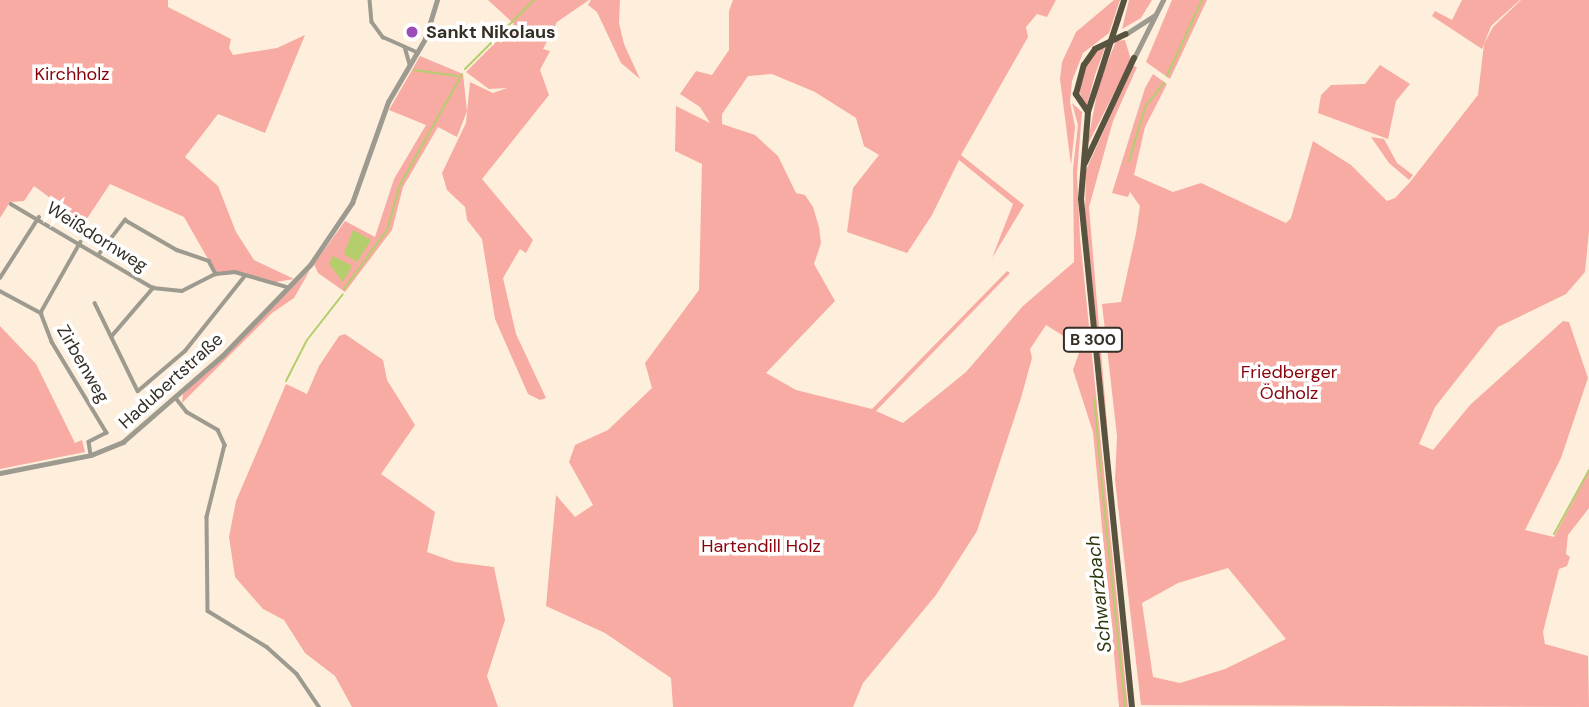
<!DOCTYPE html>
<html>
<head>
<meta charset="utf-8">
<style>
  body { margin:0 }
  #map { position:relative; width:1589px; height:707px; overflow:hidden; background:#feefdc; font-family:"DM Sans",sans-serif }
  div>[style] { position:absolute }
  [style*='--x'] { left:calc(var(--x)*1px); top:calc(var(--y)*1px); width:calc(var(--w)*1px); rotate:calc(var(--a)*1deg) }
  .green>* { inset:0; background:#f7aba2 }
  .water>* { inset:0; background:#b5ce6c }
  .stream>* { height:2px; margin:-1px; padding:0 1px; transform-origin:1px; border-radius:1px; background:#b5ce6c }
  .minor>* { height:3.5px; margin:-1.75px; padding:0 1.75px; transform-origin:1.75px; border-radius:1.75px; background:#9d9a8f }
  .tertiary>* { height:4.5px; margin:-2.25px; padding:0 2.25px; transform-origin:2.25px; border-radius:2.25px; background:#9d9a8f }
  .primary>* { height:6px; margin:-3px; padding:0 3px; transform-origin:3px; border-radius:3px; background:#58533f }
  .primary-bridge>* { height:6px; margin:-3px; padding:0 3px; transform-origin:3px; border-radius:3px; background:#58533f }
  .dots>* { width:19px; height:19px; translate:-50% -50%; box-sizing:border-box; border:4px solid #fff; border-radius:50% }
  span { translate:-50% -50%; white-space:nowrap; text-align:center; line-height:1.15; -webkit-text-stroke:7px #fff; paint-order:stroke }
  .shield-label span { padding:2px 5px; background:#fff; border:2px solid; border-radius:5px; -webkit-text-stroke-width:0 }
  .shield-label { font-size:16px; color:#362f26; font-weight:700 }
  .poi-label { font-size:18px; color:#362f26; font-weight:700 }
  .left { translate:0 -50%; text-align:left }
  .park-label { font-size:18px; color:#88040d }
  .street-label { font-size:18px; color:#362f26 }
  .water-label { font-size:19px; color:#2e370e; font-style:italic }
</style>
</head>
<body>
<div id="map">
  <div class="green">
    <i style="clip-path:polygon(0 0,168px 0,168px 7px,231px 39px,229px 48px,233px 55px,277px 48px,305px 35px,265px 133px,218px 114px,185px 157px,218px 186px,236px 232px,254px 260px,294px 279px,270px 283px,235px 271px,216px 273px,184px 217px,110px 184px,84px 223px,34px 186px,24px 201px,10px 202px,0 218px)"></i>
    <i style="clip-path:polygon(488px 0,589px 0,557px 22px,543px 49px,550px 51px,540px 70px,549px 95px,482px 179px,533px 240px,526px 253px,520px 249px,503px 278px,516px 334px,546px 398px,540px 400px,528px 394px,495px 319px,482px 239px,467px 220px,465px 207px,447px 190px,442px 173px,466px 123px,470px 82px,493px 93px,507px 88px,489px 89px,466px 72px,514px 24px)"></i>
    <i style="clip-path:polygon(591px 0,620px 0,619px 23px,624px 44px,640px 79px,621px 63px,597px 12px,588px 5px)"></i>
    <i style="clip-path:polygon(733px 0,1056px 0,1047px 17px,1037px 14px,1026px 27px,1028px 37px,961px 155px,1024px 205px,992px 258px,1013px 204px,959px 160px,932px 215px,907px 253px,847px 232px,853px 188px,879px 155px,864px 146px,856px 118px,815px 92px,772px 74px,748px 76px,722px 114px,722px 124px,755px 135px,778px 156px,796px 193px,805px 195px,813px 207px,819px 227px,821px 243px,814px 264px,835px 301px,766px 373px,796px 390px,872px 409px,1007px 271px,1010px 273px,876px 411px,903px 423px,966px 372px,1023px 306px,1074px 262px,1073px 169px,1078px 125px,1072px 103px,1082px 112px,1077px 174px,1080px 238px,1128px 707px,1119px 707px,1093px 432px,1073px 370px,1081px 347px,1046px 325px,1030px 349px,1032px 358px,1021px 398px,977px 531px,936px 595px,863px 683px,853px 707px,673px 707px,671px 678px,605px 633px,546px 606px,556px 495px,575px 517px,593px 505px,569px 462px,575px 445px,608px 430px,652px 388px,645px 363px,699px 290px,702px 164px,675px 151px,676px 106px,710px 123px,700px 107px,680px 94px,696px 71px,712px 75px,729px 50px,729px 11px)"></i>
    <i style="clip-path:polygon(1114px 0,1120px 0,1109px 33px,1083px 53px,1072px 81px,1070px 102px,1075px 127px,1071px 165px,1060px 79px,1062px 62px,1076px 32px)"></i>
    <i style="clip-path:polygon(1129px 0,1152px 0,1141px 18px,1122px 29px)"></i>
    <i style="clip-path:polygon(1172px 0,1207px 0,1170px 79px,1146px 62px)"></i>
    <i style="clip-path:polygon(1462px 0,1520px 0,1491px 26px,1482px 49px,1432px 16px,1435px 11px,1452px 20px)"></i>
    <i style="clip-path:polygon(evenodd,1521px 0,1589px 0,1589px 231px,1585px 272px,1566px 294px,1498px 327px,1435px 407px,1419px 444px,1433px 450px,1470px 405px,1563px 321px,1569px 322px,1588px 378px,1561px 458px,1525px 530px,1554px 537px,1589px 471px,1589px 508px,1568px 535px,1566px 554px,1570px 557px,1567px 566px,1559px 569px,1543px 632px,1545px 644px,1588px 656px,1589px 707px,1141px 705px,1115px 480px,1117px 436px,1102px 304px,1121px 302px,1136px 233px,1140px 206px,1130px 192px,1128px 197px,1112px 193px,1145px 88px,1153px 74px,1167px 84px,1145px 127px,1134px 175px,1173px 192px,1201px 183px,1286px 223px,1291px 218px,1313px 141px,1351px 165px,1387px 201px,1395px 198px,1410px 182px,1478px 95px,1484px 44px,1493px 27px,1521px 0,1228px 568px,1286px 639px,1225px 669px,1180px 683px,1153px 677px,1142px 603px,1178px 583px,1228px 568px)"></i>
    <i style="clip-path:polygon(1125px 40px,1131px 60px,1087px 146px,1099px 83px,1116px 41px)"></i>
    <i style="clip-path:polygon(1106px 45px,1095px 75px,1086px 109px,1078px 87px,1091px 56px)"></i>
    <i style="clip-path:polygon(420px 56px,463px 74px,467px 111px,457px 137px,438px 127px,403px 187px,392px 230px,345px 292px,318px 273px,314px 264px,345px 221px,375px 237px,394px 179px,426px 125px,389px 110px)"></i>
    <i style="clip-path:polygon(1380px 65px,1410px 84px,1396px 101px,1388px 139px,1318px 113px,1321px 95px,1331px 85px,1365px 84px)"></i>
    <i style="clip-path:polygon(1133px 66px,1137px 67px,1113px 121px,1089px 207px,1110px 459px,1085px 212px,1086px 170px)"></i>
    <i style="clip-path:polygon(1371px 137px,1384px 139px,1397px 163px,1413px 175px,1409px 180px,1389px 163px)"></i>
    <i style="clip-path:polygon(310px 270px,294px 298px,272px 313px,182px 403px,183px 394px)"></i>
    <i style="clip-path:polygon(0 326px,36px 364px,75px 443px,82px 440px,85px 452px,0 469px)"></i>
    <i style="clip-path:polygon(345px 334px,383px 360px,387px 380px,415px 425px,381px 474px,435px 512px,427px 552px,455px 562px,494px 567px,505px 620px,487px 676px,498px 707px,352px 707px,335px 676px,305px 653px,284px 620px,263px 609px,235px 577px,229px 537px,236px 501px,286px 384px,307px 394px,319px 366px,339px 336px)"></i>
  </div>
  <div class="water">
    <i style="clip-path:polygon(353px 230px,371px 240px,357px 262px,344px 254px)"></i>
    <i style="clip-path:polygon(333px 256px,352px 266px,343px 282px,329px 264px)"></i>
  </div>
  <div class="stream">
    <i style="--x:465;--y:69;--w:98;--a:-45"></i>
    <i style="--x:414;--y:70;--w:44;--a:7.8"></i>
    <i style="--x:1167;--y:76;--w:84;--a:-65.3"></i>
    <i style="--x:1129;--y:161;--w:56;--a:-73.5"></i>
    <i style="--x:1145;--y:107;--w:31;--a:-52"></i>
    <i style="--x:344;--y:289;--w:73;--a:-53.9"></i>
    <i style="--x:387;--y:230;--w:47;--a:-73.9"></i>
    <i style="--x:400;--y:185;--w:127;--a:-60.8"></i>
    <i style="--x:286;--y:381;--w:46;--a:-62.9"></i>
    <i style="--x:307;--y:340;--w:58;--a:-52"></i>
    <i style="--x:1094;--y:398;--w:75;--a:84.7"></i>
    <i style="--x:1101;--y:477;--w:231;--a:84"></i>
    <i style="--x:1554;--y:534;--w:73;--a:-61.3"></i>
  </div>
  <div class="minor">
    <i style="--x:370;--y:0;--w:22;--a:85"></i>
    <i style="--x:372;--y:22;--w:19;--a:54"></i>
    <i style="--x:383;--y:37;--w:37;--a:24"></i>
    <i style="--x:405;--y:47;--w:19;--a:74"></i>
    <i style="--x:11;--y:204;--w:165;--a:30.6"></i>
    <i style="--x:153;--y:288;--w:29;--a:6"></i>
    <i style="--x:182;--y:291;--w:38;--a:-27"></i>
    <i style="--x:216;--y:274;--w:19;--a:-6"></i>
    <i style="--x:235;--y:272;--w:54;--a:16.1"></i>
    <i style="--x:81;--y:242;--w:81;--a:119.4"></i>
    <i style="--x:41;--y:313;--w:31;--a:69"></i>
    <i style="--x:52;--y:342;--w:106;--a:58.9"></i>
    <i style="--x:107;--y:433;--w:20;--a:153"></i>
    <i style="--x:89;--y:442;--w:13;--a:81"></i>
    <i style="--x:99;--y:254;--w:43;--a:-52.6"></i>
    <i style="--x:125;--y:220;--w:60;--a:30"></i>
    <i style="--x:177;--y:250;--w:34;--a:19"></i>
    <i style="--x:209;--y:261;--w:15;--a:62"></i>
    <i style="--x:0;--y:278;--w:72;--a:-57.4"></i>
    <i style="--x:0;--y:291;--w:47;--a:28.2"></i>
    <i style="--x:95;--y:303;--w:98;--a:64"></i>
    <i style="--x:138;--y:391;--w:62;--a:-40.4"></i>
    <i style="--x:185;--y:351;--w:95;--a:-51.4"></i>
    <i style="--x:111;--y:337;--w:65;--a:-49.4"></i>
    <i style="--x:176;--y:398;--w:18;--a:52"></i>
    <i style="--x:187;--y:412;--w:36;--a:30"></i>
    <i style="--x:218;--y:430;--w:17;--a:65"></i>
    <i style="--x:225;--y:445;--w:74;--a:104"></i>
    <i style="--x:207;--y:517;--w:94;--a:89.4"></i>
    <i style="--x:208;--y:611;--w:69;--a:31.4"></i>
    <i style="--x:267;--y:647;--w:40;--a:42"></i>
    <i style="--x:297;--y:674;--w:40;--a:56"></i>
  </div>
  <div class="tertiary">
    <i style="--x:1126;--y:34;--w:35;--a:-33"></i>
    <i style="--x:1134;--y:58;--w:65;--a:-63.4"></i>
    <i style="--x:0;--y:473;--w:93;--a:-11.2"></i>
    <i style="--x:91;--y:455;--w:35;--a:-22"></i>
    <i style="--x:123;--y:442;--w:131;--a:-41"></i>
    <i style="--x:222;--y:356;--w:127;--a:-46"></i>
    <i style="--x:310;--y:265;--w:75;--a:-55.9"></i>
    <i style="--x:352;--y:203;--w:107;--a:-70.4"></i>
    <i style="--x:388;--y:102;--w:73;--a:-59.6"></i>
    <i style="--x:425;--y:39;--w:41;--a:-72.9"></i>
  </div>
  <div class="primary">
    <i style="--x:1118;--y:19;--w:20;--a:-72"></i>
    <i style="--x:1107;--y:53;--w:62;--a:107.9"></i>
    <i style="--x:1088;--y:112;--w:87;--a:94.6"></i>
    <i style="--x:1081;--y:199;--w:511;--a:84.27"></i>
    <i style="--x:1088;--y:112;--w:22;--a:-124"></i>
    <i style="--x:1076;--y:94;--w:30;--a:-75"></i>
    <i style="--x:1084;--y:65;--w:19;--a:-55"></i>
    <i style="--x:1095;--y:49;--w:34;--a:-26"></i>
    <i style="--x:1085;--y:163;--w:116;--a:-65"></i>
  </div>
  <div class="primary-bridge">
    <i style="--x:1107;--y:53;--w:36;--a:-72"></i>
  </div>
  <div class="dots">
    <i style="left:412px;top:32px;background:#9c4bbb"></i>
  </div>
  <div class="shield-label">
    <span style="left:1093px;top:340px">B 300</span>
  </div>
  <div class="poi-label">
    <span class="left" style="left:426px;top:32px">Sankt Nikolaus</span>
  </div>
  <div class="park-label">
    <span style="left:72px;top:74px">Kirchholz</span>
    <span style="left:1289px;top:383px">Friedberger<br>Ödholz</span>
    <span style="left:761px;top:546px">Hartendill Holz</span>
  </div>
  <div class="street-label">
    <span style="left:97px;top:237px;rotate:32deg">Weißdornweg</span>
    <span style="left:83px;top:364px;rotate:60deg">Zirbenweg</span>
    <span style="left:171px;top:381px;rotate:-42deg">Hadubertstraße</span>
  </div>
  <div class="water-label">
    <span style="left:1099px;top:594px;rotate:-96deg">Schwarzbach</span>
  </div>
</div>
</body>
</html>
